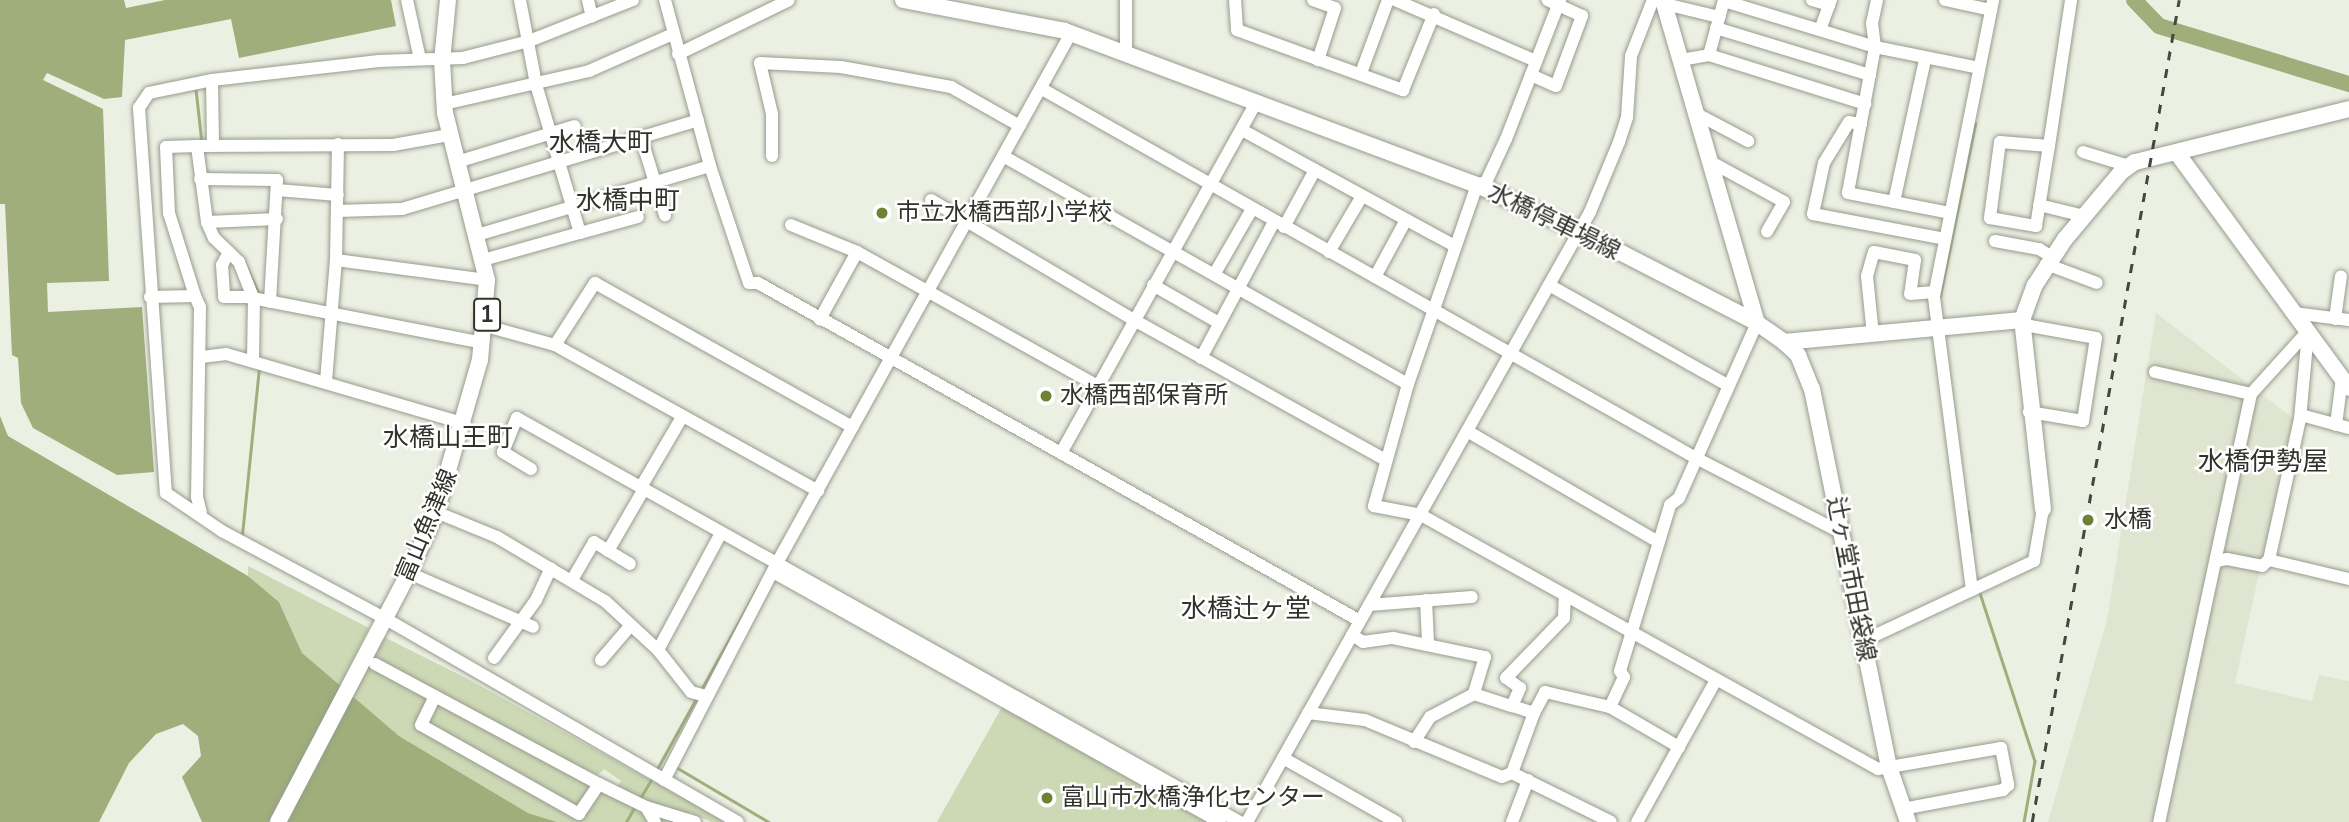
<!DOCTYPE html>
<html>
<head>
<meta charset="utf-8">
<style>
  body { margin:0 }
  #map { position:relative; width:2349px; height:822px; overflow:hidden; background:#ebf0e2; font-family:"Nunito Sans","Noto Sans JP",sans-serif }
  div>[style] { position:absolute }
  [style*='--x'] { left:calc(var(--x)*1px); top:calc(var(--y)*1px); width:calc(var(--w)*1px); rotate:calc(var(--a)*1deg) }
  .built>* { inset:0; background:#dfe5d1 }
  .green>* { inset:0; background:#cdd8b5; transform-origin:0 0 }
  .water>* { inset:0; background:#9fae7a }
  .stream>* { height:2.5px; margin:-1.25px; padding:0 1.25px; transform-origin:1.25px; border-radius:1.25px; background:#9fae7a }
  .river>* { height:16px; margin:-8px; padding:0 8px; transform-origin:8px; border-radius:8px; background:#9fae7a }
  .roads { filter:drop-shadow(0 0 2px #979b8e) drop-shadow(0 0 2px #979b8e) }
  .minor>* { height:12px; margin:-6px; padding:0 6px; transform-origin:6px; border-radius:6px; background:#fff }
  .major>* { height:16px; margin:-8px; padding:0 8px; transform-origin:8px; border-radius:8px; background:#fff }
  .rail>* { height:2.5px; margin-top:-1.25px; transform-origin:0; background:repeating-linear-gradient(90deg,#454841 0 9px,transparent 0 18px) }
  .dots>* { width:19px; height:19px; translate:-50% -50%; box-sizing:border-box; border:4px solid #fff; border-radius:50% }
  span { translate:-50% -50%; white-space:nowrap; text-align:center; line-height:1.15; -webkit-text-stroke:5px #fff; paint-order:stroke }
  .shield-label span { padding:2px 5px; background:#fff; border:2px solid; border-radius:5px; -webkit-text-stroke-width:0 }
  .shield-label { font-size:23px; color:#30322c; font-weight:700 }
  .poi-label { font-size:24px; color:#30322c }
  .left { translate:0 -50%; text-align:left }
  .street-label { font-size:24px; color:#30322c }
  .neighbourhood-label { font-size:26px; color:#30322c }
</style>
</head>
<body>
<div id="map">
  <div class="built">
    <i style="clip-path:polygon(2156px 313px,2293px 418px,2235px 683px,2312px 701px,2319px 675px,2349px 681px,2349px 822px,2048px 822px,2107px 620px)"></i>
  </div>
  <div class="green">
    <i style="clip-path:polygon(248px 566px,369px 628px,339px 687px,302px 653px,279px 602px,248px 576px)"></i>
    <i style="clip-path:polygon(384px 637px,466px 678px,726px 822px,711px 822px,690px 812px,683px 822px,557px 822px,528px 813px,399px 736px,351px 697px,368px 667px,430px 697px,417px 727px,583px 819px,601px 790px,612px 795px,621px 781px,604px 769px,598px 775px,551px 755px,374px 656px)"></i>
    <i style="left:437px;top:700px;width:176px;height:28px;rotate:29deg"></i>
    <i style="clip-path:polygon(1002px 707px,1206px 822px,937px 822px)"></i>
  </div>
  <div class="water">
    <i style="clip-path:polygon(0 0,124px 0,126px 8px,165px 0,391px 0,396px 26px,239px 58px,231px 19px,125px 40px,122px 97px,104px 99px,47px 73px,43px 80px,103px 109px,109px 281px,47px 283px,48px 312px,142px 307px,154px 472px,117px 475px,33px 428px,21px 403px,18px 358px,12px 355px,5px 204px,0 204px)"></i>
    <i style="clip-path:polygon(0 416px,8px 436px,248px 576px,279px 602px,302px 653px,399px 736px,528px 813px,557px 822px,202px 822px,182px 777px,201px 756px,198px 736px,183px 724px,156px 734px,129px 763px,99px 822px,0 822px)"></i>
  </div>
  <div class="stream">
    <i style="--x:196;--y:89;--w:54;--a:83.7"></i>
    <i style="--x:243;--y:259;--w:38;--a:65"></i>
    <i style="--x:1940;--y:296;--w:176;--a:-78.5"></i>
    <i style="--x:1968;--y:511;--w:21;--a:82"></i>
    <i style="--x:242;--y:535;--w:168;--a:-84.2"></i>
    <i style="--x:1979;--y:590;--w:180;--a:71.9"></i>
    <i style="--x:2035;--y:761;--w:62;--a:100.2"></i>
    <i style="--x:701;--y:690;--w:120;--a:-61.1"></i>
    <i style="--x:676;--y:767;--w:108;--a:30.6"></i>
    <i style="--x:657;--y:769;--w:80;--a:-60.9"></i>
    <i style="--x:639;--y:800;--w:26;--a:-59"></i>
    <i style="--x:626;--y:822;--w:20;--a:-60"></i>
  </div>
  <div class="river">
    <i style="--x:2134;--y:0;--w:36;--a:46"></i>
    <i style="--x:2159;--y:26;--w:199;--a:17"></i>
  </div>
  <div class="roads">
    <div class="minor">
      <i style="--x:407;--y:0;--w:60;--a:77.6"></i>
      <i style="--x:588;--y:0;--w:17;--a:77"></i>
      <i style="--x:633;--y:0;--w:112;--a:158.5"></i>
      <i style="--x:529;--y:41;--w:68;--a:165.6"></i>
      <i style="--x:463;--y:58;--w:84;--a:178"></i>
      <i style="--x:379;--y:61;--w:168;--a:173.5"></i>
      <i style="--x:212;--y:80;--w:64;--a:168.3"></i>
      <i style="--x:149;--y:93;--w:18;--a:124"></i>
      <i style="--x:139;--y:108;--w:386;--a:86"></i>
      <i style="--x:166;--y:493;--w:68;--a:34.2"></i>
      <i style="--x:222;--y:531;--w:186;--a:28.2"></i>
      <i style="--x:386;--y:619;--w:406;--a:30"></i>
      <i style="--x:665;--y:0;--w:172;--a:74.8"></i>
      <i style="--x:710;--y:166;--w:123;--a:71.6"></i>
      <i style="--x:749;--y:283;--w:9;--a:0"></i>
      <i style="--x:758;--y:283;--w:690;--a:29.31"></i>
      <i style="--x:1235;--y:0;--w:30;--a:86"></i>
      <i style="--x:1237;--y:30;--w:177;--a:19.9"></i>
      <i style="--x:1403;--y:90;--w:82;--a:-67.8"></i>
      <i style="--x:1313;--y:0;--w:23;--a:20"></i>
      <i style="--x:1335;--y:8;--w:55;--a:108.1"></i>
      <i style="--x:1395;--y:0;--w:154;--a:23.4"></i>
      <i style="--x:1560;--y:0;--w:149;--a:111.2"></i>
      <i style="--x:1506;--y:139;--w:47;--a:114.9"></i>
      <i style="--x:1486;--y:182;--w:9;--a:162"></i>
      <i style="--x:1477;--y:185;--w:211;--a:109.1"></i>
      <i style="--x:1408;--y:384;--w:127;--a:105.6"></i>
      <i style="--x:1374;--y:506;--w:48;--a:10.8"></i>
      <i style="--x:1421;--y:515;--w:523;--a:29.07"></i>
      <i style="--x:1878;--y:769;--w:125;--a:-9.7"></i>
      <i style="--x:2001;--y:748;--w:38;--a:79"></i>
      <i style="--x:2008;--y:785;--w:7;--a:135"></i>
      <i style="--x:2003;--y:790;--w:103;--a:169.3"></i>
      <i style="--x:1812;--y:0;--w:18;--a:16"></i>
      <i style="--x:1877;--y:0;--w:24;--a:102"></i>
      <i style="--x:1872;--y:23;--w:24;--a:83"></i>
      <i style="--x:1875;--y:47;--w:148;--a:100.5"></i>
      <i style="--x:1848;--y:193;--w:104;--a:11.1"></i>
      <i style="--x:1945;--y:0;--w:47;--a:12.3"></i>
      <i style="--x:1724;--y:1;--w:158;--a:16.9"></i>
      <i style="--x:1875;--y:47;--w:106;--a:11.4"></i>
      <i style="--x:1665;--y:4;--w:56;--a:13.5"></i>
      <i style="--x:1716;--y:28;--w:161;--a:17"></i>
      <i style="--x:1820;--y:30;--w:32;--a:-70"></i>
      <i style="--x:1126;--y:52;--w:52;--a:-90"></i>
      <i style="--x:678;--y:54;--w:123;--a:-25.9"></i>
      <i style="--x:1709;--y:55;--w:57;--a:-74.7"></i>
      <i style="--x:1681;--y:60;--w:28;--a:-10"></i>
      <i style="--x:1709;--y:55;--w:164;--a:17.4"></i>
      <i style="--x:1361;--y:73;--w:78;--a:-69.7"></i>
      <i style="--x:1531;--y:75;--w:27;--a:24"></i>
      <i style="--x:1556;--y:86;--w:75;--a:-69.6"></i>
      <i style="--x:1582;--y:16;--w:38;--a:-155"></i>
      <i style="--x:212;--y:80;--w:66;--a:89.1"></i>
      <i style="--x:1042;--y:89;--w:749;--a:29.44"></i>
      <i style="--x:1694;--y:457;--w:166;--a:27.2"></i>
      <i style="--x:444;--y:104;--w:149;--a:-12.8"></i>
      <i style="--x:589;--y:71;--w:92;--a:-23.8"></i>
      <i style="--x:1697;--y:114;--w:58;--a:27.9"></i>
      <i style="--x:1861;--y:124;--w:12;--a:-171"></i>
      <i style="--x:1849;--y:122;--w:48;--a:121.4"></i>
      <i style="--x:1824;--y:163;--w:52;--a:102.2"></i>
      <i style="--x:1813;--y:214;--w:134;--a:10.7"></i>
      <i style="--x:1242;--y:130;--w:243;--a:28.6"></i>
      <i style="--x:641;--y:137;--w:82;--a:72.9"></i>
      <i style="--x:2049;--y:146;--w:49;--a:-175.3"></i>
      <i style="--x:2000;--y:142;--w:77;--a:97.5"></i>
      <i style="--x:1990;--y:218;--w:47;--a:9.9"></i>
      <i style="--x:2036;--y:226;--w:81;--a:-80.8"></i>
      <i style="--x:2049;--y:146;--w:148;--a:-81.4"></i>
      <i style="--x:2083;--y:152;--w:48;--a:16.9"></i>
      <i style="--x:772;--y:156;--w:42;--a:-90"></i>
      <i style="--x:772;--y:114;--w:52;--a:-103.2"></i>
      <i style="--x:760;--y:63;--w:81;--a:2.8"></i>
      <i style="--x:841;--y:67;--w:112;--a:10.3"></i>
      <i style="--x:951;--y:87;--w:79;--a:29.5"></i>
      <i style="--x:1003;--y:156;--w:465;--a:29.4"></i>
      <i style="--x:457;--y:162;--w:123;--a:-17"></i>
      <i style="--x:1711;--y:162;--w:83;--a:28.7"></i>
      <i style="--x:1784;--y:202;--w:34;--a:120"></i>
      <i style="--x:200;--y:179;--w:77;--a:0.7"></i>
      <i style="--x:277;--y:180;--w:122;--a:93.3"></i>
      <i style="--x:277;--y:190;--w:61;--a:4.7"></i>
      <i style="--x:931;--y:200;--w:236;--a:30.6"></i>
      <i style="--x:1134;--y:320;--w:288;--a:29.1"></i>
      <i style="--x:1894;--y:202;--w:145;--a:-77.7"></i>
      <i style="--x:2039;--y:205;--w:46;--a:13.7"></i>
      <i style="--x:337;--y:211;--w:65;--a:-1.8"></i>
      <i style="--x:402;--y:209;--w:309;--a:-16.7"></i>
      <i style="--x:207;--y:222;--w:70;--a:-2.5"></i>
      <i style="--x:791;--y:225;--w:71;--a:22.2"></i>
      <i style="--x:857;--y:252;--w:77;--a:118.9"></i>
      <i style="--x:1284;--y:227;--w:65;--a:-61.5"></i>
      <i style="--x:580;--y:233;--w:60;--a:-15.4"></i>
      <i style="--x:477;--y:235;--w:243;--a:-16.5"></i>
      <i style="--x:1995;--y:241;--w:45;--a:10.3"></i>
      <i style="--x:2039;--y:249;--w:15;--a:32"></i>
      <i style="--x:229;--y:252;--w:15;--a:118"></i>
      <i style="--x:222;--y:265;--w:32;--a:86"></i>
      <i style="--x:224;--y:297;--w:23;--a:0"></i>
      <i style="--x:247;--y:297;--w:240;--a:11"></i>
      <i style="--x:857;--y:252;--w:276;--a:29.1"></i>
      <i style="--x:1329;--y:252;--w:65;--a:-59.5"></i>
      <i style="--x:336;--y:260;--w:152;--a:7.5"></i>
      <i style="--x:483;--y:260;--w:101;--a:-15.6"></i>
      <i style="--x:580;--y:233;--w:155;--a:-106.5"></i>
      <i style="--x:536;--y:84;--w:86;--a:-100.8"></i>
      <i style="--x:2046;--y:264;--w:54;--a:20.4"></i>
      <i style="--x:1215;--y:273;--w:74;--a:-60"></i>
      <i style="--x:1375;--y:277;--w:65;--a:-61.5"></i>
      <i style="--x:1153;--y:285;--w:76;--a:29.9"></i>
      <i style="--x:1549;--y:285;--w:204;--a:29.3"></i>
      <i style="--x:195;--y:296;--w:87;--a:-107.4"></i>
      <i style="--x:169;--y:213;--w:66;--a:-92.6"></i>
      <i style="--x:166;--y:147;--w:31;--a:-2"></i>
      <i style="--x:150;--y:297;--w:45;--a:-1.3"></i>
      <i style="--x:195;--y:296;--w:12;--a:66"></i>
      <i style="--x:200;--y:307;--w:190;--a:90.9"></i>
      <i style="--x:197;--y:497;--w:16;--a:76"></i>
      <i style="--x:2294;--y:313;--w:55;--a:7.3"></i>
      <i style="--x:2335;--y:319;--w:43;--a:-82.1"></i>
      <i style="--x:2022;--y:320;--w:10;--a:37"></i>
      <i style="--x:2030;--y:326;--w:67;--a:10.3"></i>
      <i style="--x:2096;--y:338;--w:84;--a:98.9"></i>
      <i style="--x:2083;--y:421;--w:55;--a:-170.5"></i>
      <i style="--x:486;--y:326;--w:72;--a:15.4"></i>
      <i style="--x:555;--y:345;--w:301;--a:29"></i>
      <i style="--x:1873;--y:335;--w:59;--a:-95.8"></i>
      <i style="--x:1867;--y:276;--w:25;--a:-74"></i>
      <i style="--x:1874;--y:252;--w:42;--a:11"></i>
      <i style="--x:1915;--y:260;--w:34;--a:98"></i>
      <i style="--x:1910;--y:294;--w:24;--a:-5"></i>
      <i style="--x:555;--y:345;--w:74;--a:-57.2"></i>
      <i style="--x:595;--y:283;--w:295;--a:29.2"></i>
      <i style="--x:202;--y:357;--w:24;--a:-7"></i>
      <i style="--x:226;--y:354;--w:249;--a:16.3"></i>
      <i style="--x:1201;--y:358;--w:154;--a:-61.8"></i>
      <i style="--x:253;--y:361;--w:61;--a:-89.1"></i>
      <i style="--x:254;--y:300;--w:41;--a:-111.5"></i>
      <i style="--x:239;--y:262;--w:35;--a:-136"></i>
      <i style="--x:214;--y:238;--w:17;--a:-114"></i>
      <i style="--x:207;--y:222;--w:77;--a:-97.5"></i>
      <i style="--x:197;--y:146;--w:196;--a:-0.3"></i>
      <i style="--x:393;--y:145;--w:57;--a:-10.1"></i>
      <i style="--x:2155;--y:372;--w:98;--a:12.9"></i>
      <i style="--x:2251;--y:394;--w:438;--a:102.1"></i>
      <i style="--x:326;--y:381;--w:121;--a:-85.3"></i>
      <i style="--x:336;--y:260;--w:116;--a:-89"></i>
      <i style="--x:2251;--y:394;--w:84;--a:-47.9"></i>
      <i style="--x:2301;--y:415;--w:50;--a:15.2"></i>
      <i style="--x:2336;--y:425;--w:47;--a:-82.7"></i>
      <i style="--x:1467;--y:431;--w:220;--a:30.1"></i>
      <i style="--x:1061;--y:453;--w:403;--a:-60.9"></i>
      <i style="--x:531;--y:469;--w:33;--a:-149"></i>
      <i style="--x:503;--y:452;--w:37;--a:-68"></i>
      <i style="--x:517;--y:418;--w:828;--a:29.2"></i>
      <i style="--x:641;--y:487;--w:81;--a:-59.6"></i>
      <i style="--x:436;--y:512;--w:66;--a:22.3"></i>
      <i style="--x:497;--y:537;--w:126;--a:30.7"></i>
      <i style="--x:605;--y:601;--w:72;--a:42.8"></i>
      <i style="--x:658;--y:650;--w:53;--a:51.8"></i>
      <i style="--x:691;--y:692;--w:16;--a:15"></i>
      <i style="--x:608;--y:551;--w:72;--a:-59.9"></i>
      <i style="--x:2269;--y:560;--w:82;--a:13.4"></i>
      <i style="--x:2218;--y:561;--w:9;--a:-13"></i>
      <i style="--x:2227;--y:559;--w:36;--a:11"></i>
      <i style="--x:2262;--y:566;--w:9;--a:-41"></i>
      <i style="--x:2269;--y:560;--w:144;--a:-77.6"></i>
      <i style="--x:2300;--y:419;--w:87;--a:-84.7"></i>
      <i style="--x:773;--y:572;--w:512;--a:29.22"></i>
      <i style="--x:409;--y:573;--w:135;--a:23.5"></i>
      <i style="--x:572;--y:580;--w:44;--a:-59.9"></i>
      <i style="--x:594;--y:542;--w:42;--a:31.4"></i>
      <i style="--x:1972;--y:590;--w:296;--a:-97.4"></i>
      <i style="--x:1934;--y:296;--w:302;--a:-78.7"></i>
      <i style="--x:1426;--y:600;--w:43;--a:87.3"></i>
      <i style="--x:1369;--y:605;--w:103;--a:-4.4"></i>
      <i style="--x:1352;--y:635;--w:13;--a:32"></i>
      <i style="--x:1363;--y:642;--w:30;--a:-8"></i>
      <i style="--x:1393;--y:638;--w:94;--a:11.7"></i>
      <i style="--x:1485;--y:657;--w:39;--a:107"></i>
      <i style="--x:1863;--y:641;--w:189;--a:-25.1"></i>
      <i style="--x:2034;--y:561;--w:53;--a:-80.2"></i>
      <i style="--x:658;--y:650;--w:133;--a:-61.7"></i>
      <i style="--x:494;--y:658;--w:72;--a:-54.1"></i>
      <i style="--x:536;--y:600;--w:35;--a:-65"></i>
      <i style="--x:601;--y:660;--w:45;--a:-49.5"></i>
      <i style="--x:375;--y:664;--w:254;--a:28.2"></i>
      <i style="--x:599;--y:784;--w:36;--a:124"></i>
      <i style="--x:579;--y:814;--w:181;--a:-150.6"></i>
      <i style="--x:421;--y:725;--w:32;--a:-64"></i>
      <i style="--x:1610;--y:707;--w:80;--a:30.1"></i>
      <i style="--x:1308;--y:713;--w:57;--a:7"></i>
      <i style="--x:1365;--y:720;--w:148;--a:22.6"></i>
      <i style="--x:1502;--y:777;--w:11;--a:-22"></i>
      <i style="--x:1512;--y:773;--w:110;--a:26.3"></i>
      <i style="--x:1534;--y:713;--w:24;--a:-62"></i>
      <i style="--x:1545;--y:692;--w:67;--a:13"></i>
      <i style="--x:1610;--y:707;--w:33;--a:-65"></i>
      <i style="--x:1624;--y:677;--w:7;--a:-124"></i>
      <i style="--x:1620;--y:671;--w:173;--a:-73.2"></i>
      <i style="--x:1670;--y:505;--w:11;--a:-38"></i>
      <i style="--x:1679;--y:498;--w:192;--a:-66"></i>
      <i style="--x:1414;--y:742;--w:30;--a:-57"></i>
      <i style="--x:1430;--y:717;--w:50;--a:-27.6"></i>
      <i style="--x:1474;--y:694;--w:40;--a:18"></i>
      <i style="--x:1512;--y:706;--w:20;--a:-66"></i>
      <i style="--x:1520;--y:688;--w:17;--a:-144"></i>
      <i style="--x:1506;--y:678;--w:83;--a:-46"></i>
      <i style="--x:1564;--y:618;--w:23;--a:-88"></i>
      <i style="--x:1283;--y:758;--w:130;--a:29.5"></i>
      <i style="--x:1512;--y:773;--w:64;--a:-69.9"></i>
      <i style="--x:1534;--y:713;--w:23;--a:-162"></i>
      <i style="--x:664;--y:780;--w:245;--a:-62.5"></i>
      <i style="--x:777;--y:563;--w:606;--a:-60.98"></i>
      <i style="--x:599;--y:784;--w:52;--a:26.1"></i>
      <i style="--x:646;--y:807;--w:17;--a:59"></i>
      <i style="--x:646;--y:807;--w:51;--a:17"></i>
      <i style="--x:1247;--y:822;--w:700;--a:-60.65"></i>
      <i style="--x:1590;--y:212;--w:76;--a:-67.5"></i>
      <i style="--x:1619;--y:142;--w:26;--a:-72"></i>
      <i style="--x:1627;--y:117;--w:61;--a:-86.2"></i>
      <i style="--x:1631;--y:56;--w:60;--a:-68.6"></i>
      <i style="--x:1512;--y:822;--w:45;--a:-69.1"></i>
      <i style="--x:1637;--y:822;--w:162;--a:-60.9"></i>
    </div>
    <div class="major">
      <i style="--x:903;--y:0;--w:165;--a:10.8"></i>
      <i style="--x:1065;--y:31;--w:440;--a:20.5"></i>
      <i style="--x:1477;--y:185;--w:112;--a:24.3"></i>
      <i style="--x:1579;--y:231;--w:200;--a:27.3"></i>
      <i style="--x:1757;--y:323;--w:33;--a:35"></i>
      <i style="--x:1784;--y:342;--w:19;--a:43"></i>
      <i style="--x:1798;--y:355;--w:37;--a:68"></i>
      <i style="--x:1812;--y:389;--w:386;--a:78.5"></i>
      <i style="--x:1889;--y:767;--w:58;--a:70.9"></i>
      <i style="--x:1663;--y:0;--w:336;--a:73.8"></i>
      <i style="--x:2177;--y:153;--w:291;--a:53.8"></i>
      <i style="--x:1784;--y:342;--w:239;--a:-5.3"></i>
      <i style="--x:2043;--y:509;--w:190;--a:-96.3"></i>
      <i style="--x:2022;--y:320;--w:37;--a:-70"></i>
      <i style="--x:2035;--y:285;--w:55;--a:-56.9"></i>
      <i style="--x:2065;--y:239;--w:87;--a:-50.1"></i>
      <i style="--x:2121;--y:172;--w:17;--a:-36"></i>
      <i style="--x:2135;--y:162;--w:220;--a:-13.9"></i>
      <i style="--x:278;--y:822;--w:281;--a:-62.3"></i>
      <i style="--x:409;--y:573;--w:67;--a:-66.1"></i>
      <i style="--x:436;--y:512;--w:158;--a:-73.9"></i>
      <i style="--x:480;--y:360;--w:80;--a:-85"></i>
      <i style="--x:487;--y:280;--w:172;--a:-104.1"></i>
      <i style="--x:445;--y:113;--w:52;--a:-93.3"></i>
      <i style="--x:442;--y:61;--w:61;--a:-84.4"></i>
    </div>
  </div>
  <div class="rail">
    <i style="--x:2032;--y:822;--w:835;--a:-79.86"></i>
  </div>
  <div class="dots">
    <i style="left:882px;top:213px;background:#6f8233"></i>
    <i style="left:1046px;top:396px;background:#6f8233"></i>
    <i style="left:2088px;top:520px;background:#6f8233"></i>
    <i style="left:1047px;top:798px;background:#6f8233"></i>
  </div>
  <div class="shield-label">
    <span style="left:487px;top:315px">1</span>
  </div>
  <div class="poi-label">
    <span class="left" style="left:896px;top:213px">市立水橋西部小学校</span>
    <span class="left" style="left:1060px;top:396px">水橋西部保育所</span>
    <span class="left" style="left:2104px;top:520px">水橋</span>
    <span class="left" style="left:1061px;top:798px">富山市水橋浄化センター</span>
  </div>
  <div class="street-label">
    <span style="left:1554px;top:222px;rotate:26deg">水橋停車場線</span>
    <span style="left:427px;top:526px;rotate:-67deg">富山魚津線</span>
    <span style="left:1851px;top:579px;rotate:79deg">辻ヶ堂市田袋線</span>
  </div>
  <div class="neighbourhood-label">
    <span style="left:601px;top:143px">水橋大町</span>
    <span style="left:628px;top:201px">水橋中町</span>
    <span style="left:448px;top:438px">水橋山王町</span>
    <span style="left:2263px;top:462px">水橋伊勢屋</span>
    <span style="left:1246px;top:609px">水橋辻ヶ堂</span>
  </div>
</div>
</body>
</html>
